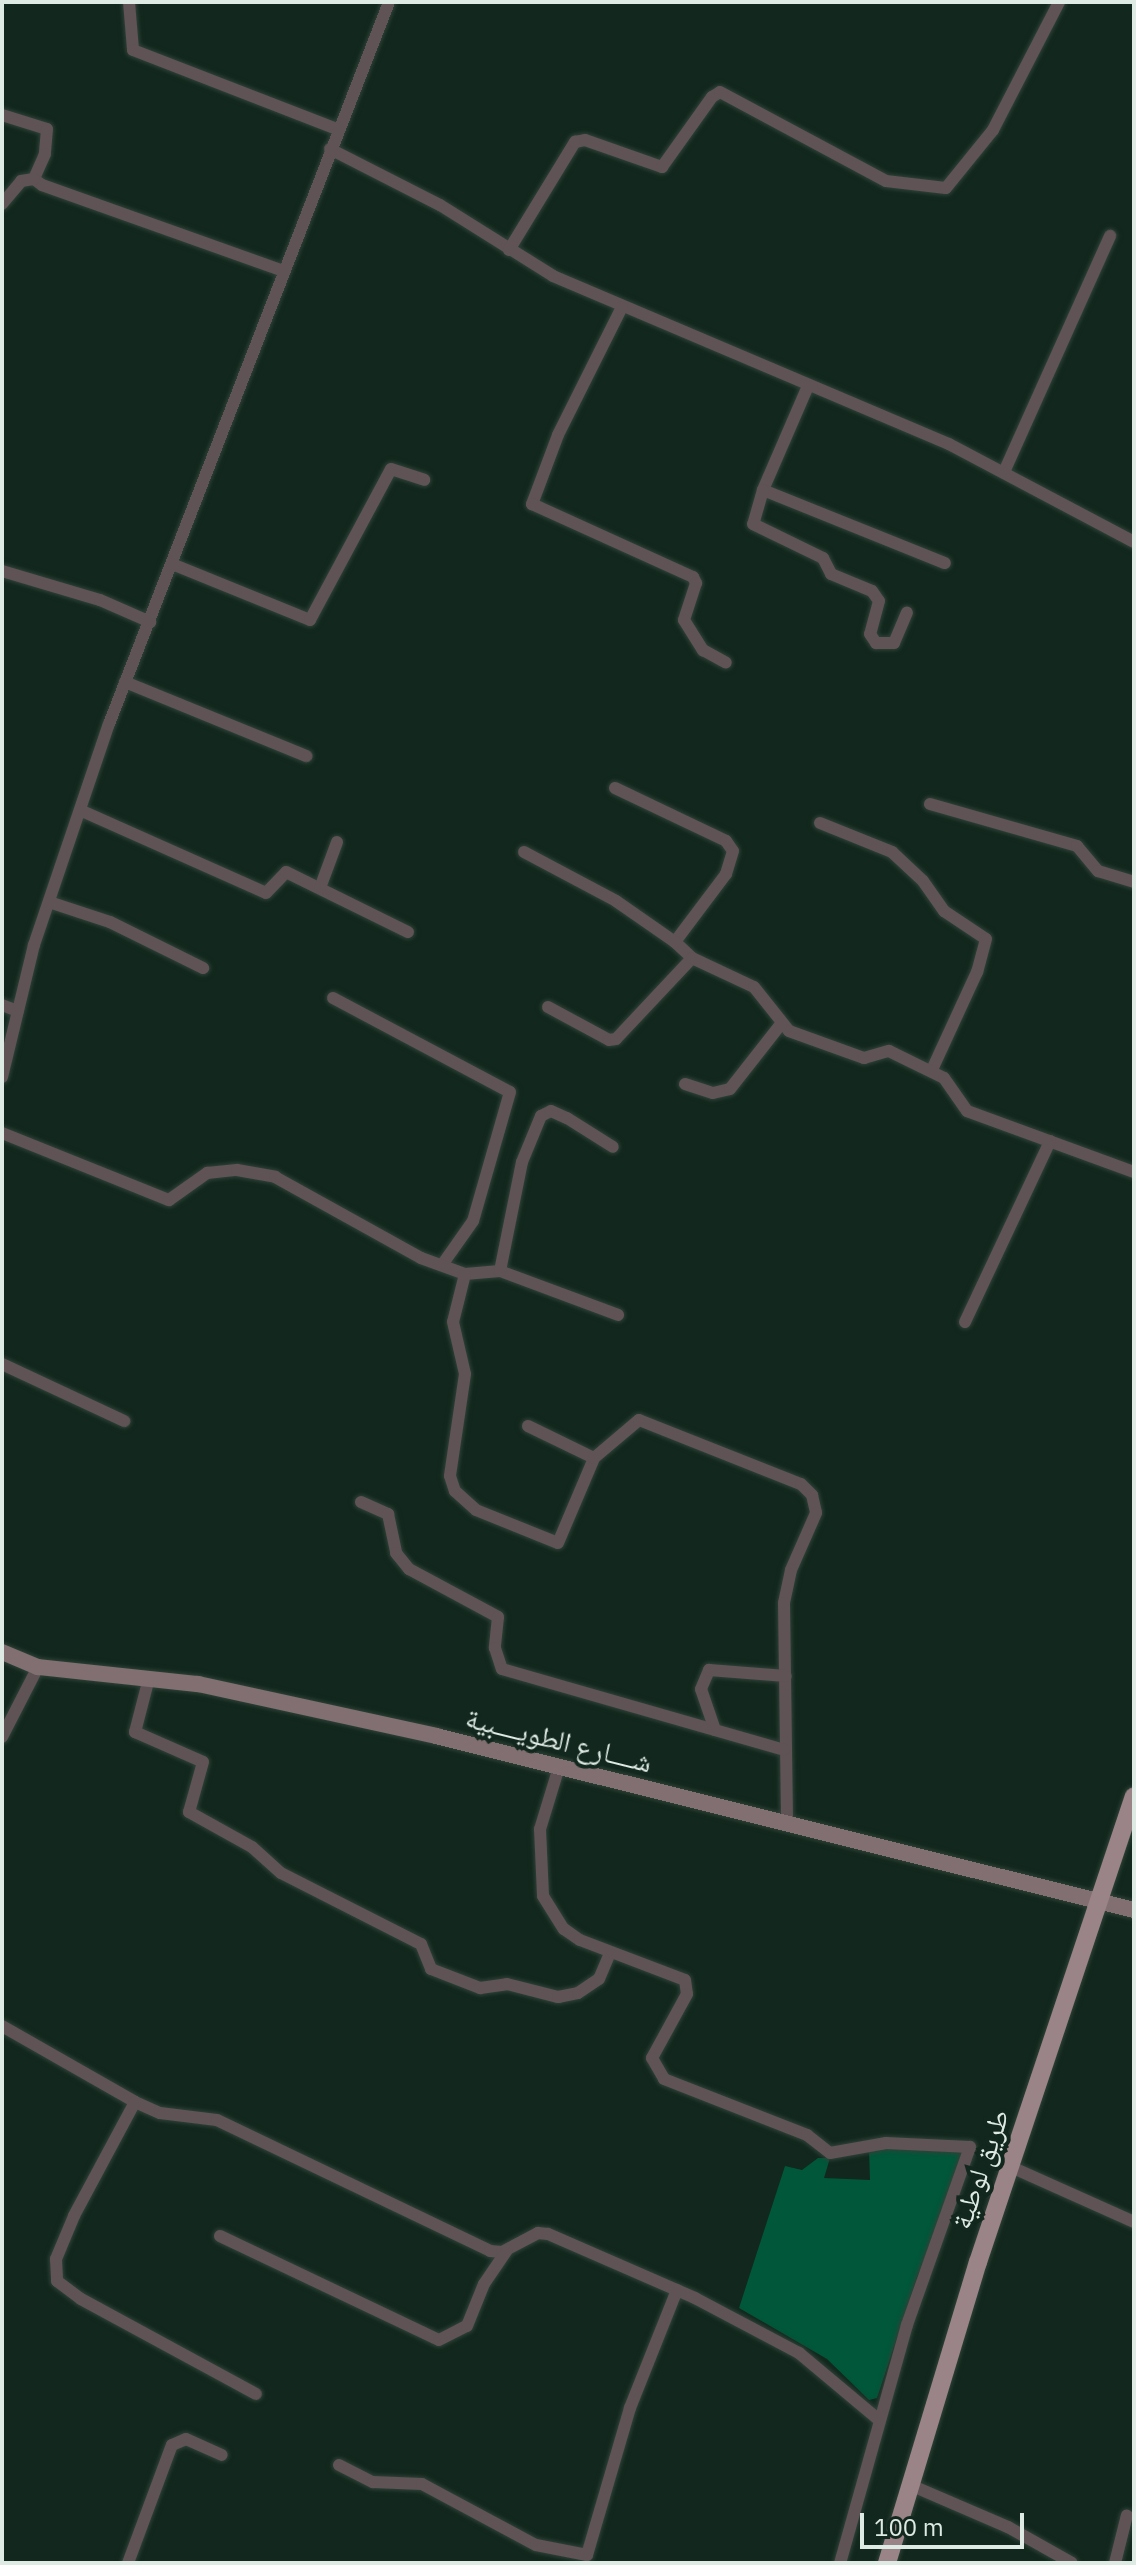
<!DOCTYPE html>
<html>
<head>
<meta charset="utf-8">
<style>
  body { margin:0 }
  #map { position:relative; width:1136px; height:2565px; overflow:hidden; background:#12271d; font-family:"IBM Plex Sans","Noto Naskh Arabic",sans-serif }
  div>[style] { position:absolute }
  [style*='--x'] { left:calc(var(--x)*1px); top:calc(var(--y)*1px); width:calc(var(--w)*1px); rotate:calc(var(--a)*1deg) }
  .green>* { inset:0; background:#00573a }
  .roads { filter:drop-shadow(0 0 2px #2f4239) drop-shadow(0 0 2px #2f4239) }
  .street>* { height:12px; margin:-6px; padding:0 6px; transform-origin:6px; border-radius:6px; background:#5f5355 }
  .secondary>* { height:16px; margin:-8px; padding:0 8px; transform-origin:8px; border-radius:8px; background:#816f72 }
  .primary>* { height:18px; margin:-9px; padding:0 9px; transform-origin:9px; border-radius:9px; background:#9b8488 }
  span { translate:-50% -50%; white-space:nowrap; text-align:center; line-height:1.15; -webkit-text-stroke:8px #12271d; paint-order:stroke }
  .street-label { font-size:28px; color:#deebe4 }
  .frame { position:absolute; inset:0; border:4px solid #deebe4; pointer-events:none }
  .scale { position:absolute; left:860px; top:2513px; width:164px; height:36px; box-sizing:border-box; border:4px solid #deebe4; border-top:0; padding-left:10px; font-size:24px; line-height:28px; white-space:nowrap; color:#deebe4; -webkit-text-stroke:6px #12271d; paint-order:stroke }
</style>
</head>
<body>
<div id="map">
  <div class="green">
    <i style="clip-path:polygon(906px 2146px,968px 2149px,917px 2277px,877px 2398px,869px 2400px,827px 2359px,739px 2308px,785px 2166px,802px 2170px,818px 2158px,830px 2158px,824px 2178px,870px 2180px,869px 2150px)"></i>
  </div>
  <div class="roads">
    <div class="street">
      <i style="--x:129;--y:2;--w:48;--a:85.2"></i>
      <i style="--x:133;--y:50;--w:221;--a:21.2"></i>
      <i style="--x:2;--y:115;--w:47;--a:17.3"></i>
      <i style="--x:47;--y:129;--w:25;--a:95"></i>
      <i style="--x:45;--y:154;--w:27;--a:114"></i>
      <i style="--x:34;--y:179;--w:10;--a:37"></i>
      <i style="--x:42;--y:185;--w:256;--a:19.6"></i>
      <i style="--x:330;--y:149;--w:123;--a:27"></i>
      <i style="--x:440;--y:205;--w:133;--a:32.1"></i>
      <i style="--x:553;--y:276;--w:430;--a:23"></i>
      <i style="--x:949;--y:444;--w:209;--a:27.9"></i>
      <i style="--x:2;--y:204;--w:30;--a:-50"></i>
      <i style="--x:21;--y:181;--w:13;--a:-9"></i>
      <i style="--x:509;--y:250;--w:127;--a:-58.6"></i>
      <i style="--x:575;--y:142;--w:10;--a:-11"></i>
      <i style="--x:585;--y:140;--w:82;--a:19.3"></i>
      <i style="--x:662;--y:167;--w:86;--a:-54.5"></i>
      <i style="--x:712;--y:97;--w:9;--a:-32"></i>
      <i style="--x:720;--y:92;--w:188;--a:28.2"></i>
      <i style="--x:886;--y:181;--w:60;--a:6.7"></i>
      <i style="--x:946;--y:188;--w:75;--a:-51"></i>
      <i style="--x:993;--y:130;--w:144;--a:-62.7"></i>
      <i style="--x:622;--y:307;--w:143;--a:116.6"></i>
      <i style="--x:558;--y:435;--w:74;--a:110.6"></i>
      <i style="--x:532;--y:504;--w:177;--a:24.4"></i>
      <i style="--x:693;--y:577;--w:7;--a:63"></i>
      <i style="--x:696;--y:583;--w:39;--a:108"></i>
      <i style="--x:684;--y:620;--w:36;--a:58"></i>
      <i style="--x:703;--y:650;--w:26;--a:29"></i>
      <i style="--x:808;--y:386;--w:113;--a:113.4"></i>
      <i style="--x:763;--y:490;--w:196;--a:21.9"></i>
      <i style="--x:1004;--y:472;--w:259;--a:-65.8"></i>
      <i style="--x:763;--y:490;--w:35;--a:106"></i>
      <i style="--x:753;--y:524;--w:78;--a:25.9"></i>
      <i style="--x:823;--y:558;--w:18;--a:63"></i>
      <i style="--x:831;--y:574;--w:44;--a:22.5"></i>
      <i style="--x:872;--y:591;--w:12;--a:55"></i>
      <i style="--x:879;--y:601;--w:34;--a:105"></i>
      <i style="--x:870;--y:634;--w:11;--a:56"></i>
      <i style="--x:876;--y:643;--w:18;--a:0"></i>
      <i style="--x:894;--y:643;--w:33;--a:-67"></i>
      <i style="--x:172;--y:564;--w:149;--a:22.1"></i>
      <i style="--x:310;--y:620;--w:171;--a:-61.8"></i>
      <i style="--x:391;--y:469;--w:35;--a:18"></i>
      <i style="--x:2;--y:571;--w:102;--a:16.5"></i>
      <i style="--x:100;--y:600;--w:55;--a:23.7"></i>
      <i style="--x:125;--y:682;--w:196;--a:22.2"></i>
      <i style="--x:615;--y:788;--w:123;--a:25.5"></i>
      <i style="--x:726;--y:841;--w:12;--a:55"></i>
      <i style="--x:733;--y:851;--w:24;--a:107"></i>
      <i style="--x:726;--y:874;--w:85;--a:126.9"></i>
      <i style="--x:675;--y:942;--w:23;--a:43"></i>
      <i style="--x:930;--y:804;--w:153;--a:15.9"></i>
      <i style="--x:1077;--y:846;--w:33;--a:50"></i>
      <i style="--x:1098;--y:871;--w:38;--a:17"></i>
      <i style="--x:82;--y:811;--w:201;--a:24"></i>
      <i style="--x:266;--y:893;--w:29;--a:-46"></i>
      <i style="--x:286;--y:872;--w:136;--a:26.2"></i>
      <i style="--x:820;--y:823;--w:78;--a:21.9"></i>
      <i style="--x:892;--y:852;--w:42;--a:43.1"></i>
      <i style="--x:923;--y:881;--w:37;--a:55"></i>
      <i style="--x:944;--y:911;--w:50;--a:33.7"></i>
      <i style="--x:986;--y:939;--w:34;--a:105"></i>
      <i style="--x:977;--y:972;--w:108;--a:114.7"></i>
      <i style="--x:524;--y:852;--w:104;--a:28"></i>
      <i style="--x:616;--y:901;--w:72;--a:34.8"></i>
      <i style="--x:320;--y:888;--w:49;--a:-69.7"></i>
      <i style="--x:49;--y:902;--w:64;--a:18.2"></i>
      <i style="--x:110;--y:922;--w:104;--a:26.3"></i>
      <i style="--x:333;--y:998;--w:200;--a:28"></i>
      <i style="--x:510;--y:1092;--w:134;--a:106"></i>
      <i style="--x:473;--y:1221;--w:54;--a:125.2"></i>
      <i style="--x:2;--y:1005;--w:17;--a:21"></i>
      <i style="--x:548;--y:1007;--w:69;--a:28.4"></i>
      <i style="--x:609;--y:1040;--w:7;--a:-8"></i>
      <i style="--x:616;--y:1039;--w:111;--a:-46.8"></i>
      <i style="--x:692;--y:958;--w:68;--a:25.1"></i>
      <i style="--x:754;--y:987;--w:56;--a:51.5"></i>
      <i style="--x:789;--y:1031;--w:80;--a:19.8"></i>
      <i style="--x:864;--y:1058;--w:26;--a:-16"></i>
      <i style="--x:889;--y:1051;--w:61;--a:26.1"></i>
      <i style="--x:944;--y:1078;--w:40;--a:55.1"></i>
      <i style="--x:967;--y:1111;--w:178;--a:20.1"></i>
      <i style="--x:2;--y:1077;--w:136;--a:-76.4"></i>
      <i style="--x:34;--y:945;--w:233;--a:-71.3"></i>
      <i style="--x:109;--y:724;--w:774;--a:-68.8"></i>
      <i style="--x:685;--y:1084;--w:29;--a:18"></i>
      <i style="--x:713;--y:1093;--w:17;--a:-13"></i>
      <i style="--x:730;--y:1089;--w:83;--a:-51.9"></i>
      <i style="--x:2;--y:1133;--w:180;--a:21.9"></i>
      <i style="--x:169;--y:1200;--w:47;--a:-35.4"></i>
      <i style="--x:207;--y:1173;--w:30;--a:-6"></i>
      <i style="--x:237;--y:1170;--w:39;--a:10"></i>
      <i style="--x:275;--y:1177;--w:167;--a:29"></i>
      <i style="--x:421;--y:1258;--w:47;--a:20"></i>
      <i style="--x:465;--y:1274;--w:35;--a:-5"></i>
      <i style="--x:500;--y:1271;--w:126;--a:20.4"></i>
      <i style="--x:500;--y:1271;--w:111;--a:-78.6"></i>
      <i style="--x:522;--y:1162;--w:50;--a:-67.6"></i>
      <i style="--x:541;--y:1116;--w:11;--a:-27"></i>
      <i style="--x:551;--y:1111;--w:17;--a:24"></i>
      <i style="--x:567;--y:1118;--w:54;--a:32.2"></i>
      <i style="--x:465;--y:1274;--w:49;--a:104"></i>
      <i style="--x:453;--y:1322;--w:53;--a:77"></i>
      <i style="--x:465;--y:1374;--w:103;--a:98.4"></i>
      <i style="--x:450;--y:1476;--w:16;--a:72"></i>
      <i style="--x:455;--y:1491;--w:28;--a:42"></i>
      <i style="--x:476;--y:1510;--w:88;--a:21.9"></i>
      <i style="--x:558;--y:1543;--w:92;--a:-67"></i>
      <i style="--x:965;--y:1322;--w:200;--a:-64.8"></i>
      <i style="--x:2;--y:1364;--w:135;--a:25"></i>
      <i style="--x:528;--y:1426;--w:73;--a:25.9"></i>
      <i style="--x:594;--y:1458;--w:59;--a:-40.2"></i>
      <i style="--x:639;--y:1420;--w:174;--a:21.6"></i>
      <i style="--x:801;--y:1484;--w:16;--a:45"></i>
      <i style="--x:812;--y:1495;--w:18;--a:77"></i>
      <i style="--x:816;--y:1513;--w:62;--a:113.7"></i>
      <i style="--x:791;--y:1570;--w:34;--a:102"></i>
      <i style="--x:784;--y:1603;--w:219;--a:89.2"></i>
      <i style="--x:361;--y:1502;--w:30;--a:24"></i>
      <i style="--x:388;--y:1514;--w:40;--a:78"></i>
      <i style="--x:396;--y:1553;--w:21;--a:51"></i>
      <i style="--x:409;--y:1569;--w:101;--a:28.3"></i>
      <i style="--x:498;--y:1617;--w:31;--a:96"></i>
      <i style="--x:495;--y:1648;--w:22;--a:72"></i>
      <i style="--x:502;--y:1669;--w:293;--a:16"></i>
      <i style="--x:149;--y:1678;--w:56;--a:104.5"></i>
      <i style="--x:135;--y:1732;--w:74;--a:23.8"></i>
      <i style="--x:203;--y:1762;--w:52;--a:105.6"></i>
      <i style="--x:189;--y:1812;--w:72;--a:29.1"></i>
      <i style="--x:252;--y:1847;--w:39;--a:42"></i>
      <i style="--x:281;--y:1873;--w:157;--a:26.9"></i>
      <i style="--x:421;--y:1944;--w:27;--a:68"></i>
      <i style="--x:431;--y:1969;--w:53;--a:21.2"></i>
      <i style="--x:480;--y:1988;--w:27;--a:-8"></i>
      <i style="--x:507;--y:1984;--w:53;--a:14.3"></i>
      <i style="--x:558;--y:1997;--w:20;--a:-11"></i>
      <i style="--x:578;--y:1993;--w:25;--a:-34"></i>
      <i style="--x:599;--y:1979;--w:28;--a:-67"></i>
      <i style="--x:715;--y:1730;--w:43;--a:-108.9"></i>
      <i style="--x:701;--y:1689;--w:21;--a:-67"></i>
      <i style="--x:709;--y:1670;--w:77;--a:4.5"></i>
      <i style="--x:2;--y:1737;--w:79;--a:-62.8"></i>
      <i style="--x:559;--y:1767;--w:65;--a:107"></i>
      <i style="--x:540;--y:1829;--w:67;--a:87.4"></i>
      <i style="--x:543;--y:1896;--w:39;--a:58"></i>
      <i style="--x:564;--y:1929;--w:19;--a:35"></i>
      <i style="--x:580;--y:1940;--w:112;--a:20.9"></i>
      <i style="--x:685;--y:1980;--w:14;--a:82"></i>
      <i style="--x:687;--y:1994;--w:73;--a:118.7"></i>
      <i style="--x:652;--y:2058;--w:24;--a:60"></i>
      <i style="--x:664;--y:2079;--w:154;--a:21.4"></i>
      <i style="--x:807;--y:2135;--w:29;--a:38"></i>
      <i style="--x:830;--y:2153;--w:57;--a:-10.1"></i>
      <i style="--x:886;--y:2143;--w:84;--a:2.7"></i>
      <i style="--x:970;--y:2147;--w:189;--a:109.5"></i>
      <i style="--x:907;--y:2325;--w:247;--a:105.7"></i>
      <i style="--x:2;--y:2026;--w:153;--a:29.7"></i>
      <i style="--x:135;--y:2102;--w:27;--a:24"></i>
      <i style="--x:160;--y:2113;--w:57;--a:7"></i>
      <i style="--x:217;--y:2120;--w:303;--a:25.6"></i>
      <i style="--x:490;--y:2251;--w:12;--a:5"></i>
      <i style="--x:502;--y:2252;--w:41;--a:-27.8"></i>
      <i style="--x:538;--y:2233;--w:10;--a:6"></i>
      <i style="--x:548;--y:2234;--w:160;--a:23.5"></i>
      <i style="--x:695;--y:2298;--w:118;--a:27.9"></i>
      <i style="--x:799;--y:2353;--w:104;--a:39.9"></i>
      <i style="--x:135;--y:2102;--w:129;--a:118.2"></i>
      <i style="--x:74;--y:2216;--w:47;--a:112.7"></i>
      <i style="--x:56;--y:2259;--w:22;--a:87"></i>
      <i style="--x:57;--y:2281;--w:30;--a:37"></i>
      <i style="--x:81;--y:2299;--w:199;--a:28.5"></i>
      <i style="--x:1011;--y:2167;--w:135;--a:24.1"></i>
      <i style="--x:220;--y:2236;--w:242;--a:25.4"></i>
      <i style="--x:439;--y:2340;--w:31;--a:-27"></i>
      <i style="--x:467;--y:2326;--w:45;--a:-68"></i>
      <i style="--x:484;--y:2284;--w:41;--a:-55.9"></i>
      <i style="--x:339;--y:2465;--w:38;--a:27"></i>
      <i style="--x:373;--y:2482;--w:49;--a:2.3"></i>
      <i style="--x:422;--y:2484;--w:129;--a:28.2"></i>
      <i style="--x:536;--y:2545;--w:52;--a:11.1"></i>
      <i style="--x:587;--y:2555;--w:153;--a:-73.7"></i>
      <i style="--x:630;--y:2408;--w:127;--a:-68.3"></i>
      <i style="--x:908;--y:2484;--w:109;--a:23.3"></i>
      <i style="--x:1008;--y:2527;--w:73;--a:29.4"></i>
      <i style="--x:128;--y:2563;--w:126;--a:-69.6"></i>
      <i style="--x:172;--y:2445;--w:15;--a:-23"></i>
      <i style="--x:186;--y:2439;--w:39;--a:24"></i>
      <i style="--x:1115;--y:2563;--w:49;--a:-76"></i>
    </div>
    <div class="secondary">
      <i style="--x:2;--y:1652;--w:39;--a:23"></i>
      <i style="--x:38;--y:1667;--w:161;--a:6.1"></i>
      <i style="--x:198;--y:1684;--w:244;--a:12.3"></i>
      <i style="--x:436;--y:1736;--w:719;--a:14"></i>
    </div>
    <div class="primary">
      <i style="--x:887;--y:2563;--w:314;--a:-73.2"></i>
      <i style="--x:978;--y:2262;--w:491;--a:-71.5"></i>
    </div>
  </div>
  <div class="street-label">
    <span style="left:559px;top:1740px;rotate:14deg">شــــارع الطويــــبية</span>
    <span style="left:980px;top:2169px;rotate:-71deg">طريق لوطية</span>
  </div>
  <div class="frame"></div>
  <div class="scale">100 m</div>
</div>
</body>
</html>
